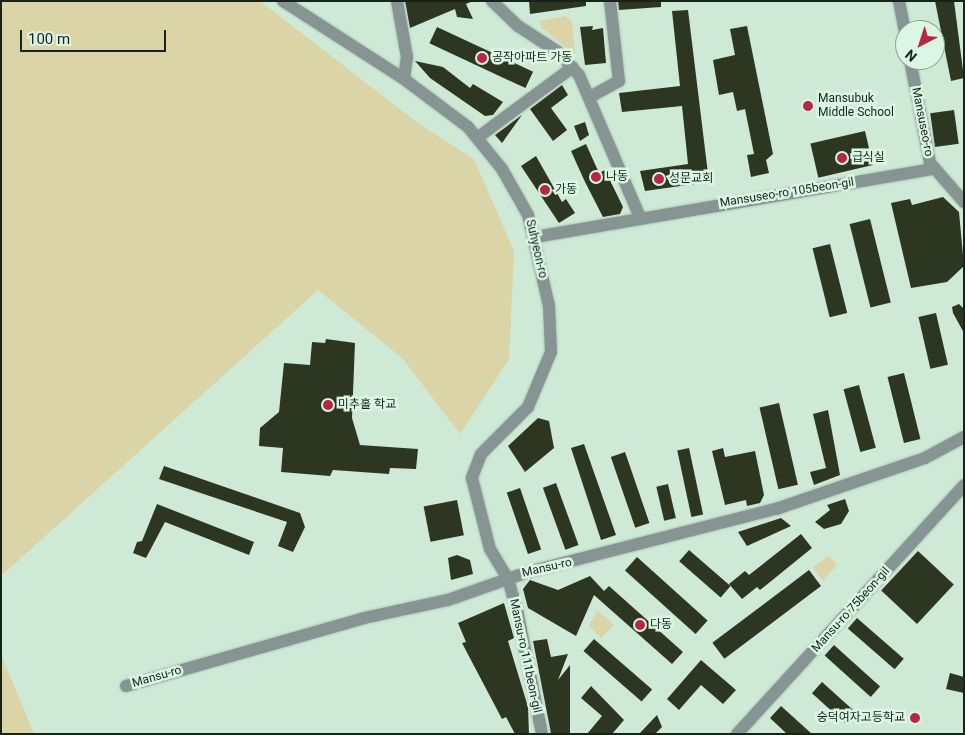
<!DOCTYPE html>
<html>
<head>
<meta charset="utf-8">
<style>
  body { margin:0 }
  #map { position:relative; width:965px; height:735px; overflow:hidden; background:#ceead7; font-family:Roboto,"Noto Sans KR",sans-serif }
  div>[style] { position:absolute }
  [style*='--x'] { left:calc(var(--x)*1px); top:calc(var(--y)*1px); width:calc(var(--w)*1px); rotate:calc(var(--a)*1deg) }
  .green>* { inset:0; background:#dbd4a6 }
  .building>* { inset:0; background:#2d3621; transform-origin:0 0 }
  .roads { filter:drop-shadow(0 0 1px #adc6b5) drop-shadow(0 0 1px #adc6b5) }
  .minor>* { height:12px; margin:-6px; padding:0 6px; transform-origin:6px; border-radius:6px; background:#869593 }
  .dots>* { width:14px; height:14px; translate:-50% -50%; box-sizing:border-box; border:2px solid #dbf7e4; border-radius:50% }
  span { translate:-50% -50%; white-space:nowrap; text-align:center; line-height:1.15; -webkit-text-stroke:5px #dbf7e4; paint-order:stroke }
  .poi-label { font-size:12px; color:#17221b }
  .left { translate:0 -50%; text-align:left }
  .right { translate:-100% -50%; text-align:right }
  .street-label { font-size:12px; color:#17221b }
  .frame { position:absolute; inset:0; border:2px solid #17221b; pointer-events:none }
  .north { position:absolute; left:895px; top:20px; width:50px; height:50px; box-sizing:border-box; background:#dbf7e4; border:1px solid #8da294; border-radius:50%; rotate:220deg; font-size:14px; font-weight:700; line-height:20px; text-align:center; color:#17221b }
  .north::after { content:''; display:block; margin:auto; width:18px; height:22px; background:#b82645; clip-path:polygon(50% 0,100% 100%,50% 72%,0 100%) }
  .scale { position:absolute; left:20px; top:30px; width:146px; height:22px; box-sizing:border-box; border:2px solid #17221b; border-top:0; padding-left:6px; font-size:15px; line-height:18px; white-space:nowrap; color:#17221b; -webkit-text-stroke:4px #dbf7e4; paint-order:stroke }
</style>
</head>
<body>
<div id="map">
  <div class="green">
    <i style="clip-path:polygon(1px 1px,260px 1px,418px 123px,474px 159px,514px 251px,509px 359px,460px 434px,402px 358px,318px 290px,1px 576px)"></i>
    <i style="clip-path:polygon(565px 16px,572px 22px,575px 55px,542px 28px,539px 21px)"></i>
    <i style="clip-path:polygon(829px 556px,837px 565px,823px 581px,813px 567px)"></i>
    <i style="clip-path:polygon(597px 610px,614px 625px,601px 638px,589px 626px)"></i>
    <i style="clip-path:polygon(1px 655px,34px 733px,35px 734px,1px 734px)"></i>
  </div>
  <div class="building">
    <i style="clip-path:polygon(405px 1px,473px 1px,466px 4px,473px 19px,457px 17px,455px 9px,410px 28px)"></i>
    <i style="clip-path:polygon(529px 1px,586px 1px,586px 6px,530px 14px)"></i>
    <i style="clip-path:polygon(618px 1px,661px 1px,661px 7px,619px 10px)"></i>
    <i style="clip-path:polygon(935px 1px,954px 1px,964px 78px,951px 81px)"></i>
    <i style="clip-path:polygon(688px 10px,709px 182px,645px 191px,640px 171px,688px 164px,682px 106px,622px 112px,619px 93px,680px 86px,672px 11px)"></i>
    <i style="clip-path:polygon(593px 26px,592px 30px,603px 28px,606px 63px,585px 65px,580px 27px)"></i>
    <i style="clip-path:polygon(747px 26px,773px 154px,766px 160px,769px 173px,751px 177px,747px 155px,754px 154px,745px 109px,737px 111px,733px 92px,719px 95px,713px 60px,735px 55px,730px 29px)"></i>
    <i style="left:437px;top:27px;width:106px;height:18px;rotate:25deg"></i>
    <i style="clip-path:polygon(415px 61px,443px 67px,470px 88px,473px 84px,503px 102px,493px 115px,485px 116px,430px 78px)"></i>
    <i style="clip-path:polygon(562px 85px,568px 95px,551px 108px,567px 130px,553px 141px,530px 109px)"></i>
    <i style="left:954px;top:110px;width:34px;height:24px;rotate:82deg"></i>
    <i style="clip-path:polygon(522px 115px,502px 143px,495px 135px)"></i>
    <i style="clip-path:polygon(585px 122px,589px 135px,580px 141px,574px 126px)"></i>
    <i style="left:865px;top:131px;width:35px;height:56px;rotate:77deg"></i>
    <i style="clip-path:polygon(586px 144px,599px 173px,605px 170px,623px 207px,620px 214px,603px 217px,585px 182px,571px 151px)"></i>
    <i style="clip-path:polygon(536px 156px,562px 202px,566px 199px,575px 213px,559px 223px,521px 166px)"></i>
    <i style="clip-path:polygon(943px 197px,959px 212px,964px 266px,947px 282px,911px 288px,891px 203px,910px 199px,912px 205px)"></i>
    <i style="left:870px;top:219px;width:86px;height:21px;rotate:76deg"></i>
    <i style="left:830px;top:244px;width:71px;height:18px;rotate:76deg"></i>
    <i style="clip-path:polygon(959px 304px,964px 309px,964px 333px,953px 313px,952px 307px)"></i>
    <i style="left:936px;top:313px;width:53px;height:18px;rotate:77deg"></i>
    <i style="clip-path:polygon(326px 339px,355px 343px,352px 418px,360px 445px,418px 449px,416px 469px,390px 468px,389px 474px,333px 470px,330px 476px,281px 472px,283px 448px,259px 446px,260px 428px,279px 412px,284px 363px,310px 365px,312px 342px,325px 343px)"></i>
    <i style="left:904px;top:373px;width:68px;height:17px;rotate:76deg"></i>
    <i style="left:859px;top:385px;width:65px;height:16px;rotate:75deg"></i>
    <i style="left:779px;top:403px;width:84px;height:20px;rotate:77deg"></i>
    <i style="clip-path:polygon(828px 410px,840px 475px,814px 485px,810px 472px,826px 468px,813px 414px)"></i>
    <i style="clip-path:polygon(538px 418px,549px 421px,554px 448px,525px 472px,508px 446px)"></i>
    <i style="clip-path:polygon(584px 444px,616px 535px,601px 540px,571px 448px)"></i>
    <i style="left:689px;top:448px;width:68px;height:12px;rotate:78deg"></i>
    <i style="clip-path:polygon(723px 448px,725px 457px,755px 451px,764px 495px,760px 503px,747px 506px,746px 500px,725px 505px,712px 451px)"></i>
    <i style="left:625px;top:452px;width:75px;height:15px;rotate:71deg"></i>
    <i style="clip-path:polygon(164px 466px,300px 513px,305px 527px,293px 552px,278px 546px,287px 522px,159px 479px)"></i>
    <i style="left:556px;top:483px;width:66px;height:14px;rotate:70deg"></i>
    <i style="left:668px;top:484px;width:35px;height:12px;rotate:77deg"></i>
    <i style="left:520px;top:488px;width:65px;height:14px;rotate:71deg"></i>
    <i style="clip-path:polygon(845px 499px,849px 511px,841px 524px,824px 529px,815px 522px,830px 510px,827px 505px)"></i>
    <i style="left:457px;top:500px;width:36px;height:34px;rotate:79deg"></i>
    <i style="clip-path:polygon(157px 504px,254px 542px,249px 555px,165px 522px,146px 558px,133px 553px,137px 542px,142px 541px)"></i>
    <i style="clip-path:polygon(781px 518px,791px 526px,747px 546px,738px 532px)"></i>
    <i style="clip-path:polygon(801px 534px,812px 548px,760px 590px,757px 587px,742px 599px,729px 584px,745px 571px,749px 575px)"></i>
    <i style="left:689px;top:550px;width:55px;height:15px;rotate:41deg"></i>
    <i style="left:918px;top:551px;width:49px;height:54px;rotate:43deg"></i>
    <i style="clip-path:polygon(457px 555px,470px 560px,473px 574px,451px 580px,448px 558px)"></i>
    <i style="left:637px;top:557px;width:95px;height:18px;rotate:42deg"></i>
    <i style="left:809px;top:570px;width:20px;height:121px;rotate:53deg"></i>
    <i style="clip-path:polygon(590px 576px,604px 591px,609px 586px,683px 652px,672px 664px,594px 595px,576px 636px,528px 608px,523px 589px,530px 580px,558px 590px)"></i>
    <i style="clip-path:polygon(504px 603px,514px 638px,508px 641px,528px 707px,529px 734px,515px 734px,506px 717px,502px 719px,462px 643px,466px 642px,458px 623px)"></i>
    <i style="left:857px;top:618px;width:62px;height:14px;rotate:41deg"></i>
    <i style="clip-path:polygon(547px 639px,551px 657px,568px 654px,558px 680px,570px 665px,570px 734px,551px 734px,549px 723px,533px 641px)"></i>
    <i style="left:594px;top:639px;width:77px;height:16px;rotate:41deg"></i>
    <i style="left:834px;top:645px;width:62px;height:14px;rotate:42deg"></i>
    <i style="clip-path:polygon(701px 660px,736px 690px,723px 704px,701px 685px,679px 710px,667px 699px)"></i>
    <i style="clip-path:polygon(950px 673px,964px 677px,964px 693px,946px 689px)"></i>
    <i style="left:822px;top:682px;width:46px;height:15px;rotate:42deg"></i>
    <i style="clip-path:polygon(591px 686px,624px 720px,612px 734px,587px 734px,602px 716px,581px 698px)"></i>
    <i style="clip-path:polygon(781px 706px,812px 734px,787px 734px,770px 718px)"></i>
    <i style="clip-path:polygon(657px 715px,662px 727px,655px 734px,639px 734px)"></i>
  </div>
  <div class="roads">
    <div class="minor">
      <i style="--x:283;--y:1;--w:144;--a:32.8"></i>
      <i style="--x:404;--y:79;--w:80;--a:36.9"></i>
      <i style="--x:468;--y:127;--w:54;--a:51"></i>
      <i style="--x:502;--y:169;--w:53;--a:60.5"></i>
      <i style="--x:528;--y:215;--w:93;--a:77"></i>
      <i style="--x:549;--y:306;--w:46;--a:87.5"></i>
      <i style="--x:551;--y:352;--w:60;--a:112.7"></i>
      <i style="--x:528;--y:407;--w:66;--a:135"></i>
      <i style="--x:481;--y:454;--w:26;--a:111"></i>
      <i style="--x:472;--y:478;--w:73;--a:75.8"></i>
      <i style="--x:490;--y:549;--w:35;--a:59"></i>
      <i style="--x:508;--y:579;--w:32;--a:74"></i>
      <i style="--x:517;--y:610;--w:126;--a:78.6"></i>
      <i style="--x:397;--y:1;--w:57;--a:79.9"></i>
      <i style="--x:407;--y:57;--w:22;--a:98"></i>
      <i style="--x:492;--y:1;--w:36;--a:44"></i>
      <i style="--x:518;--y:26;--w:48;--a:33"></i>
      <i style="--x:558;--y:52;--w:31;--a:48"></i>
      <i style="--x:579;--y:75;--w:155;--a:66.8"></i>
      <i style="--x:899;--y:1;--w:32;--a:79"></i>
      <i style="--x:910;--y:60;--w:105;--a:79"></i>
      <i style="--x:930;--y:163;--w:52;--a:48.9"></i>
      <i style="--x:590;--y:97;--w:33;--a:-29"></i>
      <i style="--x:619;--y:81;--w:81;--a:-96.4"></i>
      <i style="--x:477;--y:138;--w:119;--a:-36.5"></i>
      <i style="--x:535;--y:237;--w:404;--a:-9.7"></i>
      <i style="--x:126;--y:686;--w:248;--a:-15.9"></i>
      <i style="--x:364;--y:618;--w:86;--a:-12.1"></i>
      <i style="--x:448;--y:600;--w:85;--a:-19.3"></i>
      <i style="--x:528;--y:572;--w:256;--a:-14.3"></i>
      <i style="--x:776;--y:509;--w:157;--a:-18.9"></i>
      <i style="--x:925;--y:458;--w:44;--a:-28.3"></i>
      <i style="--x:737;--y:734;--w:337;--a:-47.6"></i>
    </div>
  </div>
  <div class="dots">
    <i style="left:482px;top:58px;background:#b82645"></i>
    <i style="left:808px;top:106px;background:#b82645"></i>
    <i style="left:842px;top:158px;background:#b82645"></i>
    <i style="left:596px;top:177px;background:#b82645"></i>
    <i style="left:659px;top:179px;background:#b82645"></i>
    <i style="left:545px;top:190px;background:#b82645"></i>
    <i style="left:328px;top:405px;background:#b82645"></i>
    <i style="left:640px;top:625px;background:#b82645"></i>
    <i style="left:915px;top:718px;background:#b82645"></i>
  </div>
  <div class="poi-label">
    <span class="left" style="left:492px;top:58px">공작아파트 가동</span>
    <span class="left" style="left:818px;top:106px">Mansubuk<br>Middle School</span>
    <span class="left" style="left:852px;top:158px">급식실</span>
    <span class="left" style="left:606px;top:177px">나동</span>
    <span class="left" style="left:669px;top:179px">성문교회</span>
    <span class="left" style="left:555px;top:190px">가동</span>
    <span class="left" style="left:338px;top:405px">미추홀 학교</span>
    <span class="left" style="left:650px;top:625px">다동</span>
    <span class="right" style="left:905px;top:718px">숭덕여자고등학교</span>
  </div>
  <div class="street-label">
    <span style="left:922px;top:122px;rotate:79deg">Mansuseo-ro</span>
    <span style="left:787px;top:193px;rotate:-9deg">Mansuseo-ro 105beon-gil</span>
    <span style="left:536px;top:249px;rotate:77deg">Suhyeon-ro</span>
    <span style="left:547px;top:568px;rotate:-13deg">Mansu-ro</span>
    <span style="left:851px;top:610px;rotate:-48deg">Mansu-ro 75beon-gil</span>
    <span style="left:525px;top:656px;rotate:78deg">Mansu-ro 111beon-gil</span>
    <span style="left:157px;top:677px;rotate:-16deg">Mansu-ro</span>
  </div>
  <div class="frame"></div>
  <div class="north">N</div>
  <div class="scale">100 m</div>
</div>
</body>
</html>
